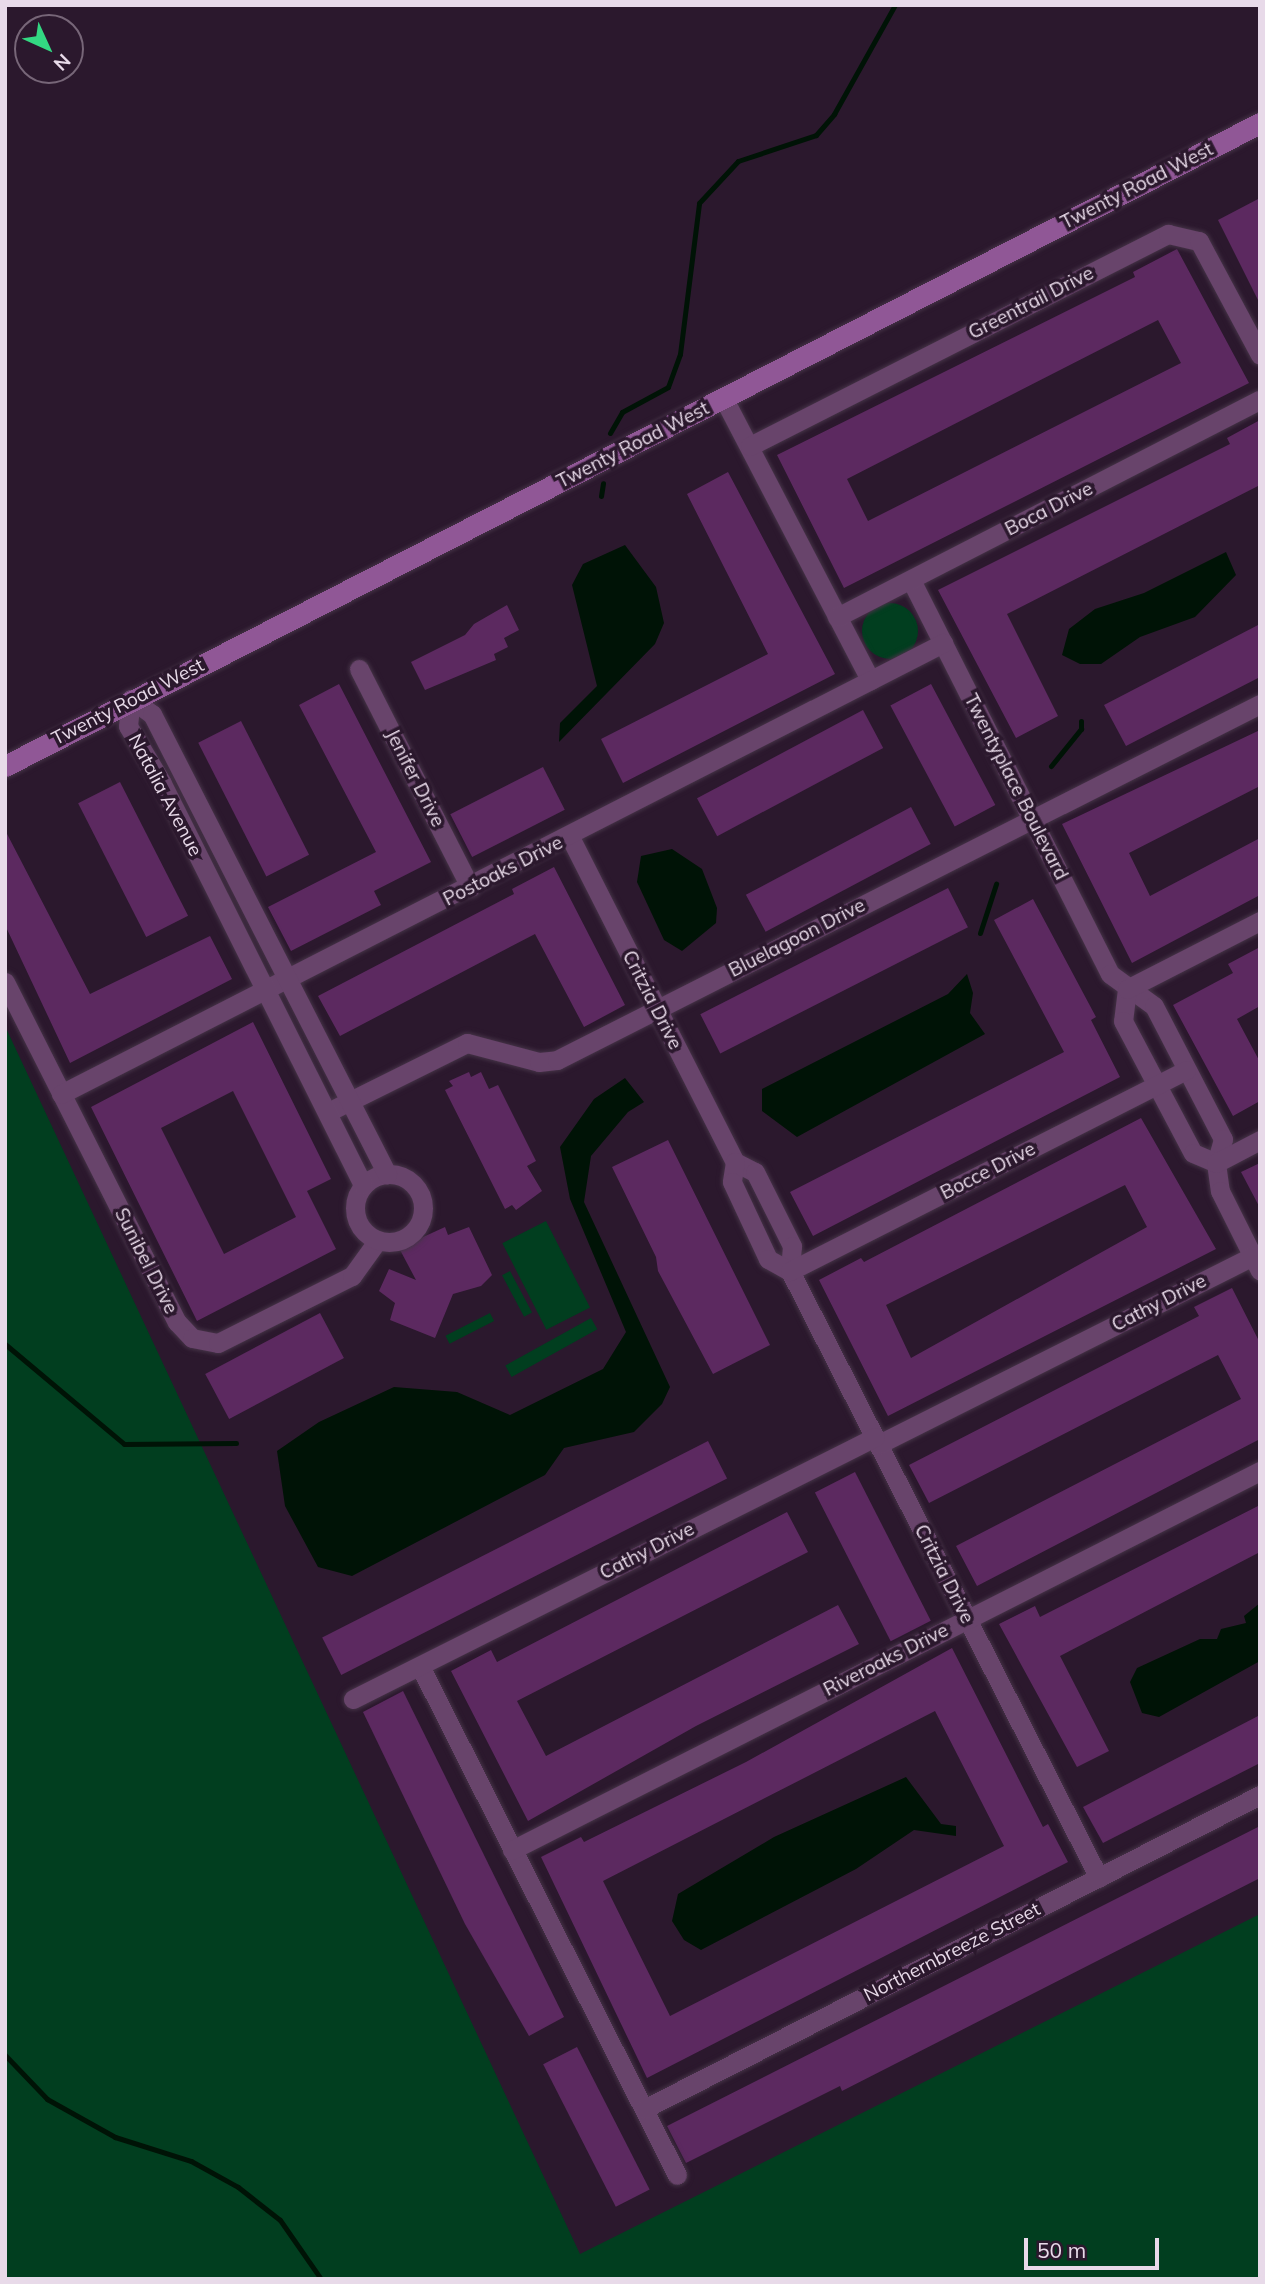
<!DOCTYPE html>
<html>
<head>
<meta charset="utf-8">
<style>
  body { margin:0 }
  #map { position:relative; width:1265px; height:2284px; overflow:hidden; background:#2b182d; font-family:Mulish,sans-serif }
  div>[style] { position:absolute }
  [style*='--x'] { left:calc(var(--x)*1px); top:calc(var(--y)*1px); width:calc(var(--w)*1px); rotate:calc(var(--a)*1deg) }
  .green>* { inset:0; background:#013e1f; transform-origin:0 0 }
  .round { border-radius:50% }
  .water>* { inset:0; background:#001306 }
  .stream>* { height:5px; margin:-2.5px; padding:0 2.5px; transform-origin:2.5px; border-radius:2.5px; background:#001306 }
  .building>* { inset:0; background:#5c2960; transform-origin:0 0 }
  .roads { filter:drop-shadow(0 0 2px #453347) drop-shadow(0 0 2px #453347) }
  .street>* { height:19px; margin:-9.5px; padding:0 9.5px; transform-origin:9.5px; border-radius:9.5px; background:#68446b }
  .street>.ring { margin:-9.5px; padding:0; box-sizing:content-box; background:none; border:19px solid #68446b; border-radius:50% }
  .secondary>* { height:21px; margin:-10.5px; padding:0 10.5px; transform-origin:10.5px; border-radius:10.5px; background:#905796 }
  span { translate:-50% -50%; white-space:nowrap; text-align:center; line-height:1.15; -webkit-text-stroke:7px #2b182d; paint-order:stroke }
  .street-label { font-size:19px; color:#e8dae9 }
  .frame { position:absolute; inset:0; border:7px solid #e8dae9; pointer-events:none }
  .north { position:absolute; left:14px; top:14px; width:70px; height:70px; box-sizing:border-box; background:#2b182d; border:2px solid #776678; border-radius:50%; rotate:135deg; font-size:19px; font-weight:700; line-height:28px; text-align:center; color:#e8dae9 }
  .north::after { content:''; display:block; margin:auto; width:24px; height:32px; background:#33d882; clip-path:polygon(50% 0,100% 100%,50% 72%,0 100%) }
  .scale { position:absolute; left:1024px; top:2238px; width:135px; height:32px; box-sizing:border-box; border:4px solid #e8dae9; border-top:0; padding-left:9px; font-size:21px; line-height:24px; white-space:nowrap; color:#e8dae9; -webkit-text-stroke:5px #2b182d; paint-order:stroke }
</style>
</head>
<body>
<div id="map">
  <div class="green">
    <i class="round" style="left:862px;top:603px;width:56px;height:56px"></i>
    <i style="clip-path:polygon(5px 1026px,580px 2254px,1260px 1914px,1260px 2279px,5px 2279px)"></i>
    <i style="left:546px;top:1221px;width:97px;height:49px;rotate:63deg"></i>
    <i style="left:510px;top:1271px;width:47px;height:9px;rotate:62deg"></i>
    <i style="left:490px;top:1313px;width:9px;height:50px;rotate:63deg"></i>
    <i style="left:591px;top:1318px;width:13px;height:98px;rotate:61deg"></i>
  </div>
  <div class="water">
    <i style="clip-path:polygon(625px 545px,656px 587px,664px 623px,655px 644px,559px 742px,560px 723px,597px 686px,572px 585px,583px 564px)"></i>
    <i style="clip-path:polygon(1226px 552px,1236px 575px,1195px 617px,1140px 637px,1101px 664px,1080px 664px,1062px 655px,1069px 629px,1095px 609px,1144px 593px)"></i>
    <i style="clip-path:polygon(672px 849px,702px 869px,717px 908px,716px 923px,682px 951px,664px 940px,637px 882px,641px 856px)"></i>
    <i style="clip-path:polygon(967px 974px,973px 993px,970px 1013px,985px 1034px,797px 1137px,762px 1111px,762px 1089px,948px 994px)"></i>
    <i style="clip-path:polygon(625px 1078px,644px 1102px,628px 1112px,591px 1156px,584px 1202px,670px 1387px,662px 1404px,634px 1432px,564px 1448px,545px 1475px,352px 1576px,318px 1567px,285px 1506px,277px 1451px,319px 1422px,394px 1387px,457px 1392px,510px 1415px,603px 1369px,626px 1332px,570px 1199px,560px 1147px,594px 1099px)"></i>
    <i style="clip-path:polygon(1260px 1603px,1260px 1661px,1159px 1717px,1142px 1713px,1130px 1682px,1137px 1668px,1200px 1639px,1217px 1639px,1221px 1629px,1246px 1623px,1244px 1616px)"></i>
    <i style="clip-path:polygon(906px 1777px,941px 1824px,956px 1826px,956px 1836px,914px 1830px,856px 1869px,701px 1950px,684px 1940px,672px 1921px,678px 1894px,774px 1837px)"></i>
  </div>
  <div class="stream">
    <i style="--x:610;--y:433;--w:24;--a:-60"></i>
    <i style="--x:622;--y:412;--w:52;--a:-28.5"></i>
    <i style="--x:668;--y:387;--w:35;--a:-70"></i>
    <i style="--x:680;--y:354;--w:152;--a:-82.8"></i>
    <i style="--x:699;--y:203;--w:57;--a:-47.1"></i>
    <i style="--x:738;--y:161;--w:82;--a:-18.4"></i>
    <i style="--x:816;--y:135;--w:28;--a:-49"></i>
    <i style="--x:834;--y:114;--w:125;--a:-60.8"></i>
    <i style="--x:601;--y:496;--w:13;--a:-81"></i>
    <i style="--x:1051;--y:766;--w:48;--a:-51"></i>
    <i style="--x:1081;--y:729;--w:8;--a:-90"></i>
    <i style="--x:980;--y:933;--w:52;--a:-71.9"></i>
    <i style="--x:5;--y:1344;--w:155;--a:40"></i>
    <i style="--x:124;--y:1444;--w:112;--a:-0.5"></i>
    <i style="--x:5;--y:2055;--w:61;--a:46.3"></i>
    <i style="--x:47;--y:2099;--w:78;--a:29.2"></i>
    <i style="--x:115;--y:2137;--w:80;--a:17.5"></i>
    <i style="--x:191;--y:2161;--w:54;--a:29"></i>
    <i style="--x:238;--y:2187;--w:53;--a:38.2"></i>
    <i style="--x:280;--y:2220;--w:72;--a:55.2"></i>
  </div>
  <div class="building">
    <i style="clip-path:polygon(1260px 198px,1260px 304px,1218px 220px)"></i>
    <i style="clip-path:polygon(evenodd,1177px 249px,1249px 383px,844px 588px,777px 455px,1135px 277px,1133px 272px,1177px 249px,1158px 320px,1181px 363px,868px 521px,847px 479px,1158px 320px)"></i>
    <i style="clip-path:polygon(1260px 420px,1260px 485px,1007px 614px,1058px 716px,1016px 738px,938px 590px,1230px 444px,1227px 438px)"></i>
    <i style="clip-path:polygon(728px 472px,835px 674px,623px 783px,601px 739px,768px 654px,687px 494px)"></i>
    <i style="clip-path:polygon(507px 605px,519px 630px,504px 638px,508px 647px,494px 654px,496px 660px,425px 690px,411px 662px,465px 635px,474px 624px)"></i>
    <i style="clip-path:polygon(1260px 624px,1260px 677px,1126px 746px,1104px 705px)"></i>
    <i style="clip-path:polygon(339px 684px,431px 862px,374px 891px,381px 905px,291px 951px,268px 907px,376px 852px,299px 705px)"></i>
    <i style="left:931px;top:684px;width:137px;height:46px;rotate:62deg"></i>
    <i style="left:863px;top:710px;width:43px;height:188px;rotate:62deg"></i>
    <i style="left:241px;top:721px;width:150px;height:48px;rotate:63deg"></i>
    <i style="clip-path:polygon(1260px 730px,1260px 786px,1129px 853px,1150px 896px,1260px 838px,1260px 895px,1132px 963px,1062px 824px)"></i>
    <i style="left:543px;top:767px;width:48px;height:104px;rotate:63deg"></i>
    <i style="left:120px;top:782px;width:150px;height:47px;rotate:63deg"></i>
    <i style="left:911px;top:807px;width:42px;height:187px;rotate:62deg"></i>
    <i style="clip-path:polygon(5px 830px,90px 994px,210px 936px,232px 979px,70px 1063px,5px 925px)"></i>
    <i style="clip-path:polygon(554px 867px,625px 1005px,584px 1027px,535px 934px,340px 1036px,318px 996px,514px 894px,512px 889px)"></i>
    <i style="left:948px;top:888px;width:44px;height:278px;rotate:63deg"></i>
    <i style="clip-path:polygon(1033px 899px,1096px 1017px,1091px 1020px,1120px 1077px,813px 1236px,790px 1192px,1064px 1052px,994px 920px)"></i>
    <i style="clip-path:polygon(1260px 947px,1260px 1006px,1237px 1019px,1260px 1062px,1260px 1101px,1233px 1116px,1173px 1005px,1233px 973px,1228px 964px)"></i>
    <i style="clip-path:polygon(evenodd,253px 1022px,331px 1179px,307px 1191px,336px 1249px,197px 1321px,91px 1107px,253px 1022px,233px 1091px,296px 1217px,224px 1254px,161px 1128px,233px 1091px)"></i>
    <i style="clip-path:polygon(469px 1072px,471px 1077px,481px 1072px,489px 1089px,498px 1085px,536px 1161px,527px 1166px,542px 1191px,516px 1210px,512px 1205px,505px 1209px,445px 1090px,453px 1086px,449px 1081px)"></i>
    <i style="clip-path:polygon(evenodd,1141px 1118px,1216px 1249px,888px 1416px,819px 1280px,861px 1258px,864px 1262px,1141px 1118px,1125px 1185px,1147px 1227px,911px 1358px,886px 1305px,1125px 1185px)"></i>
    <i style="clip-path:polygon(668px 1140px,770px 1345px,713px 1374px,658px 1271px,656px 1257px,612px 1167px)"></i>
    <i style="clip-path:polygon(1260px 1163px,1260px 1208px,1241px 1172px)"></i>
    <i style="clip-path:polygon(445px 1227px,448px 1235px,469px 1227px,492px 1275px,481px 1286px,453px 1294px,435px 1338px,390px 1320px,395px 1303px,379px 1291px,389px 1269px,416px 1280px,399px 1248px)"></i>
    <i style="clip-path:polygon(1232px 1288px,1260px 1343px,1260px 1439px,977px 1586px,956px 1546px,1241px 1399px,1218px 1355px,929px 1503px,909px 1465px,1199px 1316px,1194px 1307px)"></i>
    <i style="left:320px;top:1313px;width:51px;height:130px;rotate:62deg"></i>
    <i style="left:708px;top:1441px;width:42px;height:433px;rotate:63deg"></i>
    <i style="left:855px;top:1472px;width:167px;height:45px;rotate:63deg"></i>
    <i style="clip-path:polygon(1260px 1505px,1260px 1552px,1060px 1656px,1109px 1751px,1077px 1767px,999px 1624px,1035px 1606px,1040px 1617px)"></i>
    <i style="clip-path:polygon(787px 1512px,808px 1552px,517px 1701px,546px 1756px,838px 1605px,859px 1644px,696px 1726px,528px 1821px,451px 1671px,491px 1650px,497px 1662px)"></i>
    <i style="clip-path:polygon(evenodd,952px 1648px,1043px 1827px,1048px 1824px,1068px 1862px,647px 2078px,541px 1857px,581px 1837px,584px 1842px,746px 1762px,952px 1648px,935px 1711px,1004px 1846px,670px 2016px,603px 1881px,935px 1711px)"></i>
    <i style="clip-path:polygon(403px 1691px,564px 2017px,529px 2036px,465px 1924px,363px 1712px)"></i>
    <i style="clip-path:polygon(1260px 1715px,1260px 1763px,1103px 1843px,1083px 1807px)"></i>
    <i style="clip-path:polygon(1260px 1826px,1260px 1878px,842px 2091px,840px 2086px,686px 2163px,667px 2126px)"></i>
    <i style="left:577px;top:2047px;width:160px;height:38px;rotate:63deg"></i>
  </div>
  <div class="roads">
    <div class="street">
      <i style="--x:724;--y:399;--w:317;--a:62.5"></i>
      <i style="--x:750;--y:446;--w:469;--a:-26.9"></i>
      <i style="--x:1168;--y:234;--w:32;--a:13"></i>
      <i style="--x:1199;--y:241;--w:129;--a:61.8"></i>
      <i style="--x:911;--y:580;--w:441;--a:63.2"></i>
      <i style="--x:1110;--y:974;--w:54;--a:36"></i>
      <i style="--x:1154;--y:1006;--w:150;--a:62.6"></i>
      <i style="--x:1223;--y:1139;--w:25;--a:106"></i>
      <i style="--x:1216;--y:1163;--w:28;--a:82"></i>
      <i style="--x:1220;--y:1191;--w:89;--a:63.4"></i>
      <i style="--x:837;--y:617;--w:475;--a:-27.2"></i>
      <i style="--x:359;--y:669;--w:245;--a:63"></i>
      <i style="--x:570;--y:837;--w:364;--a:63.1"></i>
      <i style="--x:735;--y:1162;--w:22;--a:27"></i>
      <i style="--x:755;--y:1172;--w:83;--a:63.4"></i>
      <i style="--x:792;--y:1246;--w:25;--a:95"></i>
      <i style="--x:790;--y:1271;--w:681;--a:63.02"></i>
      <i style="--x:5;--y:982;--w:381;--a:63.2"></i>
      <i style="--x:177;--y:1322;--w:22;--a:47"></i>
      <i style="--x:192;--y:1338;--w:26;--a:11"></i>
      <i style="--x:218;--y:1343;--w:150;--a:-26.6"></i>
      <i style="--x:352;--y:1276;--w:44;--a:-54.2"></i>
      <i style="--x:1127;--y:989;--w:32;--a:97"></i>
      <i style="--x:1123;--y:1021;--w:149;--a:62.1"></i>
      <i style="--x:1193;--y:1153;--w:25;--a:23"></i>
      <i style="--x:1127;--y:989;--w:149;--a:-27.1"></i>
      <i style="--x:61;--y:1094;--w:991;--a:-27.08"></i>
      <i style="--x:336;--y:1108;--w:146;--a:-26.4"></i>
      <i style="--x:467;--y:1043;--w:74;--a:14.8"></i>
      <i style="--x:539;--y:1062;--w:18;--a:-6"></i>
      <i style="--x:557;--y:1060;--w:788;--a:-26.86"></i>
      <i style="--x:735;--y:1162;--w:20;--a:99"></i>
      <i style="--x:732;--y:1182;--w:85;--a:64.9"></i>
      <i style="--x:768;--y:1259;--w:25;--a:29"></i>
      <i style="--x:1216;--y:1163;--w:50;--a:-27.6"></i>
      <i class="ring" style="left:355px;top:1174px;width:49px;height:49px"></i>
      <i style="--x:363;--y:1185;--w:449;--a:-116.6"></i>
      <i style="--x:162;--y:783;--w:66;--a:-120.8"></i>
      <i style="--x:128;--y:726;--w:27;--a:-84"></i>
      <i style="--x:131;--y:699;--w:26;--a:36"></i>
      <i style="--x:152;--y:714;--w:517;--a:62.94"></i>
      <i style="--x:790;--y:1271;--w:444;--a:-26.9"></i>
      <i style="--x:879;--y:1444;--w:418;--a:-26.7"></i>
      <i style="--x:420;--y:1666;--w:570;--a:63.21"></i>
      <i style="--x:353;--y:1699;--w:584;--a:-26.65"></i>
      <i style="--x:512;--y:1850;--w:839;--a:-26.87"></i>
      <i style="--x:644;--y:2109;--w:691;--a:-27.01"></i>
    </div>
    <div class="secondary">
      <i style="--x:5;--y:766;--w:1410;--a:-27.13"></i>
    </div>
  </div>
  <div class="street-label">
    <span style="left:1137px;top:186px;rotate:-27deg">Twenty Road West</span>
    <span style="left:1031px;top:303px;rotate:-27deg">Greentrail Drive</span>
    <span style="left:633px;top:445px;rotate:-27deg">Twenty Road West</span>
    <span style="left:1049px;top:509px;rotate:-27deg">Boca Drive</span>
    <span style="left:128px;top:702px;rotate:-27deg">Twenty Road West</span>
    <span style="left:415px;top:778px;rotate:63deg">Jenifer Drive</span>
    <span style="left:1016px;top:787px;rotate:63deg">Twentyplace Boulevard</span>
    <span style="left:165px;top:795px;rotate:62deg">Natalia Avenue</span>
    <span style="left:503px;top:871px;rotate:-27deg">Postoaks Drive</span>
    <span style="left:797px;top:938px;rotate:-27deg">Bluelagoon Drive</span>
    <span style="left:652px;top:1000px;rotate:63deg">Critzia Drive</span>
    <span style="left:988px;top:1171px;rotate:-27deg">Bocce Drive</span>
    <span style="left:146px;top:1261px;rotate:63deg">Sunibel Drive</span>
    <span style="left:1159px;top:1303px;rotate:-27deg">Cathy Drive</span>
    <span style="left:647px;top:1551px;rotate:-27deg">Cathy Drive</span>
    <span style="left:944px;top:1574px;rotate:63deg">Critzia Drive</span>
    <span style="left:886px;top:1660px;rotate:-27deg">Riveroaks Drive</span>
    <span style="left:952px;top:1952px;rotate:-27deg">Northernbreeze Street</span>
  </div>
  <div class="frame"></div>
  <div class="north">N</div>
  <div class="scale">50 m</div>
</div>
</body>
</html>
